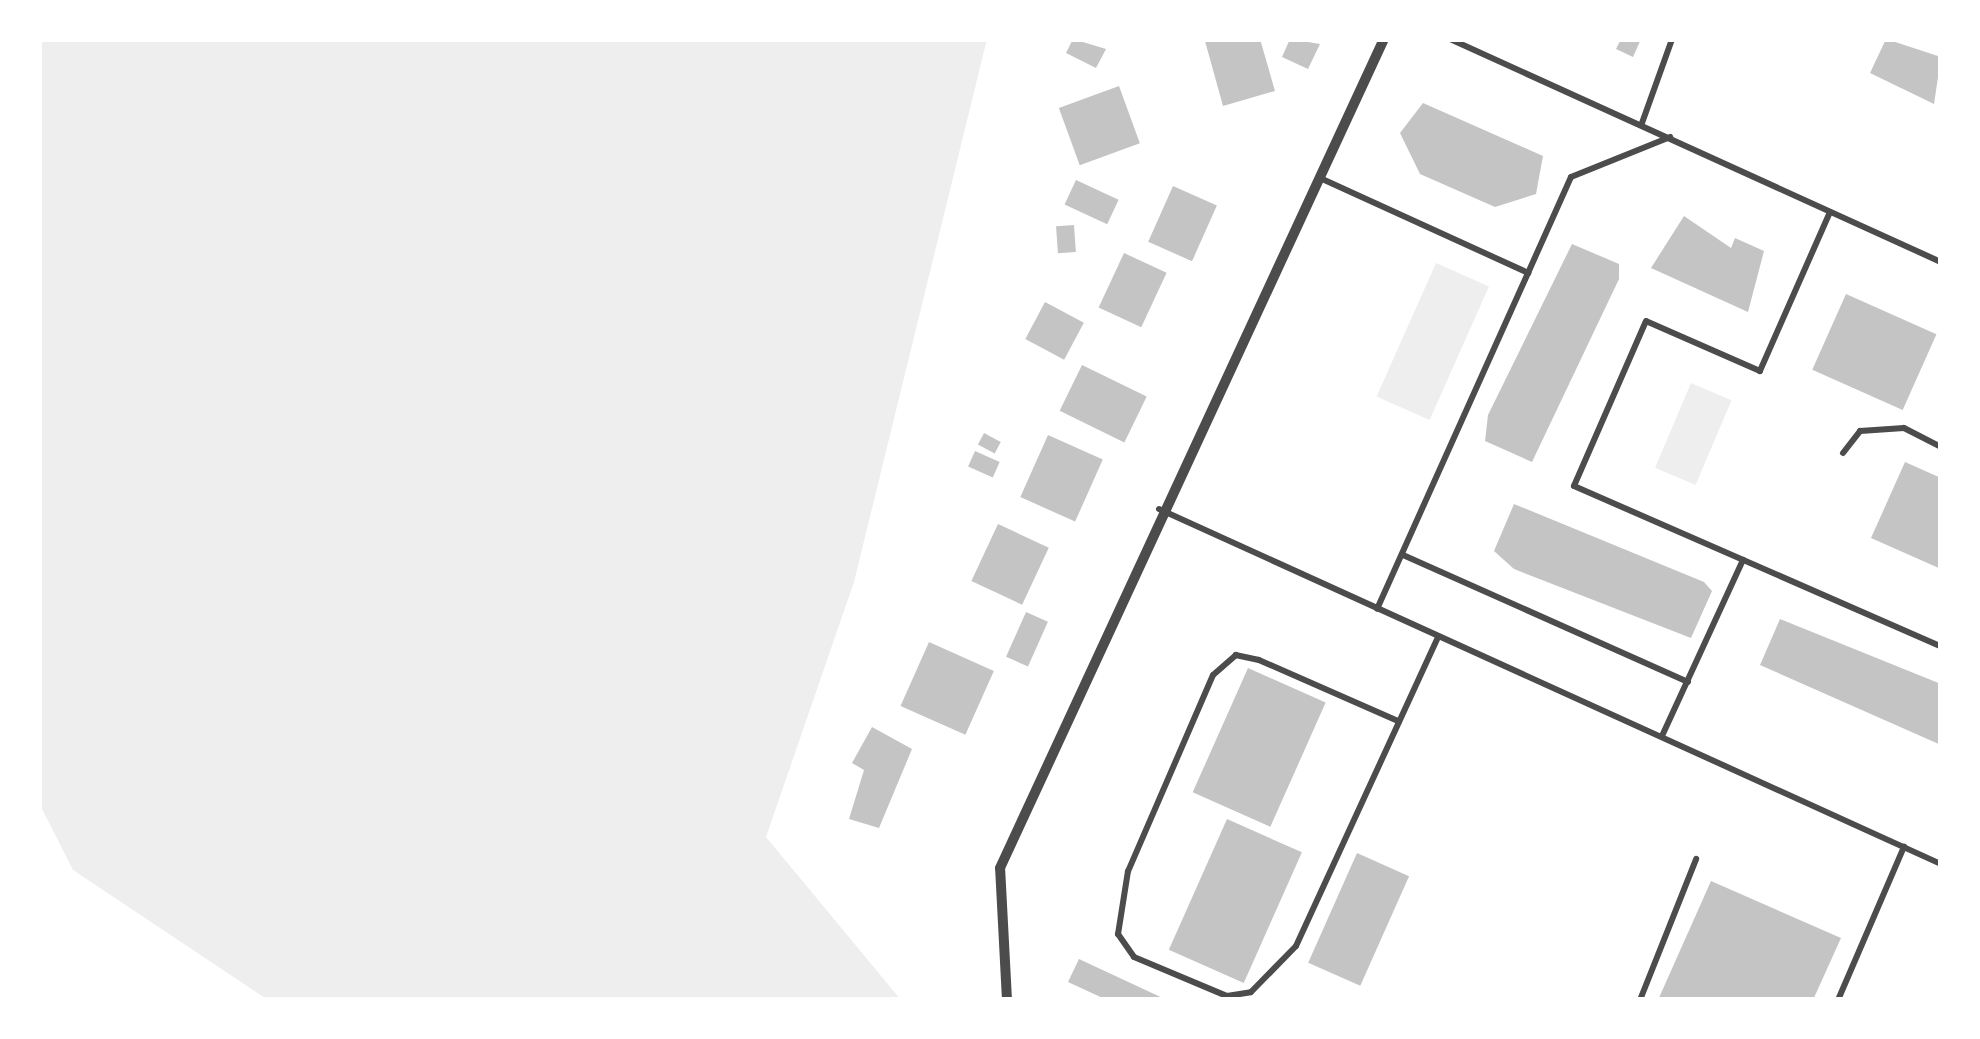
<!DOCTYPE html>
<html>
<head>
<meta charset="utf-8">
<style>
  body { margin:0 }
  #map { position:relative; width:1980px; height:1039px; overflow:hidden; background:#fff; font-family:"Sofia Sans Condensed",sans-serif }
  div>[style] { position:absolute }
  [style*='--x'] { left:calc(var(--x)*1px); top:calc(var(--y)*1px); width:calc(var(--w)*1px); rotate:calc(var(--a)*1deg) }
  .green>* { inset:0; background:#eee; transform-origin:0 0 }
  .building>* { inset:0; background:#c4c4c4; transform-origin:0 0 }
  .service>* { height:6px; margin:-3px; padding:0 3px; transform-origin:3px; border-radius:3px; background:#4c4c4c }
  .minor>* { height:10px; margin:-5px; padding:0 5px; transform-origin:5px; border-radius:5px; background:#4c4c4c }
  span { translate:-50% -50%; white-space:nowrap; text-align:center; line-height:1.15; -webkit-text-stroke:10px #fff; paint-order:stroke }
  .frame { position:absolute; inset:0; border:42px solid #fff; pointer-events:none }
</style>
</head>
<body>
<div id="map">
  <div class="green">
    <i style="clip-path:polygon(39px 39px,987px 39px,854px 582px,766px 837px,901px 1000px,268px 1000px,73px 870px,39px 803px)"></i>
    <i style="left:1436px;top:263px;width:58px;height:146px;rotate:24deg"></i>
    <i style="left:1691px;top:383px;width:44px;height:92px;rotate:23deg"></i>
  </div>
  <div class="building">
    <i style="clip-path:polygon(1073px 39px,1106px 49px,1096px 68px,1066px 53px)"></i>
    <i style="clip-path:polygon(1260px 39px,1275px 91px,1223px 106px,1205px 41px)"></i>
    <i style="clip-path:polygon(1290px 39px,1320px 44px,1308px 69px,1282px 57px)"></i>
    <i style="clip-path:polygon(1621px 39px,1641px 39px,1633px 57px,1616px 49px)"></i>
    <i style="clip-path:polygon(1886px 39px,1941px 57px,1934px 104px,1870px 73px)"></i>
    <i style="left:1119px;top:86px;width:61px;height:64px;rotate:70deg"></i>
    <i style="clip-path:polygon(1423px 103px,1543px 156px,1536px 194px,1495px 207px,1420px 174px,1400px 133px)"></i>
    <i style="left:1076px;top:180px;width:47px;height:27px;rotate:25deg"></i>
    <i style="left:1173px;top:186px;width:48px;height:61px;rotate:24deg"></i>
    <i style="clip-path:polygon(1684px 216px,1731px 248px,1735px 238px,1764px 251px,1748px 312px,1651px 268px)"></i>
    <i style="left:1074px;top:225px;width:27px;height:18px;rotate:86deg"></i>
    <i style="clip-path:polygon(1572px 244px,1619px 264px,1619px 279px,1532px 462px,1485px 441px,1488px 415px)"></i>
    <i style="left:1124px;top:253px;width:47px;height:60px;rotate:25deg"></i>
    <i style="left:1846px;top:294px;width:99px;height:83px;rotate:24deg"></i>
    <i style="left:1045px;top:302px;width:44px;height:42px;rotate:28deg"></i>
    <i style="left:1082px;top:365px;width:72px;height:51px;rotate:26deg"></i>
    <i style="left:984px;top:433px;width:19px;height:13px;rotate:28deg"></i>
    <i style="left:1048px;top:435px;width:60px;height:68px;rotate:24deg"></i>
    <i style="left:975px;top:451px;width:27px;height:17px;rotate:24deg"></i>
    <i style="clip-path:polygon(1905px 462px,1941px 478px,1941px 569px,1871px 538px)"></i>
    <i style="clip-path:polygon(1514px 504px,1704px 582px,1712px 591px,1691px 638px,1514px 569px,1494px 551px)"></i>
    <i style="left:998px;top:524px;width:56px;height:63px;rotate:25deg"></i>
    <i style="left:1026px;top:612px;width:24px;height:49px;rotate:24deg"></i>
    <i style="clip-path:polygon(1780px 619px,1941px 684px,1941px 745px,1760px 665px)"></i>
    <i style="left:929px;top:642px;width:71px;height:70px;rotate:24deg"></i>
    <i style="left:1248px;top:668px;width:85px;height:136px;rotate:24deg"></i>
    <i style="clip-path:polygon(872px 727px,912px 749px,879px 828px,849px 819px,864px 770px,852px 763px)"></i>
    <i style="left:1227px;top:819px;width:82px;height:143px;rotate:24deg"></i>
    <i style="left:1357px;top:853px;width:57px;height:120px;rotate:24deg"></i>
    <i style="clip-path:polygon(1711px 881px,1841px 938px,1813px 1000px,1658px 1000px)"></i>
    <i style="clip-path:polygon(1079px 959px,1167px 1000px,1107px 1000px,1068px 982px)"></i>
  </div>
  <div class="service">
    <i style="--x:1450;--y:39;--w:539;--a:24.43"></i>
    <i style="--x:1642;--y:123;--w:89;--a:-70.3"></i>
    <i style="--x:1320;--y:178;--w:229;--a:24.5"></i>
    <i style="--x:1528;--y:273;--w:368;--a:114.2"></i>
    <i style="--x:1830;--y:212;--w:174;--a:113.8"></i>
    <i style="--x:1760;--y:371;--w:124;--a:-156.3"></i>
    <i style="--x:1646;--y:321;--w:180;--a:113.6"></i>
    <i style="--x:1574;--y:486;--w:400;--a:23.6"></i>
    <i style="--x:1528;--y:273;--w:105;--a:-65.9"></i>
    <i style="--x:1571;--y:177;--w:107;--a:-22"></i>
    <i style="--x:1843;--y:453;--w:28;--a:-52"></i>
    <i style="--x:1860;--y:431;--w:44;--a:-3.9"></i>
    <i style="--x:1904;--y:428;--w:42;--a:27.2"></i>
    <i style="--x:1159;--y:509;--w:859;--a:24.42"></i>
    <i style="--x:1403;--y:555;--w:312;--a:24"></i>
    <i style="--x:1398;--y:721;--w:152;--a:-156.3"></i>
    <i style="--x:1259;--y:660;--w:24;--a:-168"></i>
    <i style="--x:1236;--y:655;--w:30;--a:139"></i>
    <i style="--x:1213;--y:675;--w:214;--a:113.4"></i>
    <i style="--x:1128;--y:871;--w:64;--a:99"></i>
    <i style="--x:1118;--y:934;--w:28;--a:55"></i>
    <i style="--x:1134;--y:957;--w:101;--a:22.8"></i>
    <i style="--x:1227;--y:996;--w:24;--a:-9"></i>
    <i style="--x:1251;--y:992;--w:64;--a:-45.6"></i>
    <i style="--x:1296;--y:946;--w:340;--a:-65.3"></i>
    <i style="--x:1662;--y:736;--w:194;--a:-65.3"></i>
    <i style="--x:1640;--y:1000;--w:152;--a:-68.3"></i>
    <i style="--x:1838;--y:1000;--w:167;--a:-66.7"></i>
  </div>
  <div class="minor">
    <i style="--x:1007;--y:1000;--w:132;--a:-93"></i>
    <i style="--x:1000;--y:868;--w:914;--a:-65.15"></i>
  </div>
  <div class="frame"></div>
</div>
</body>
</html>
